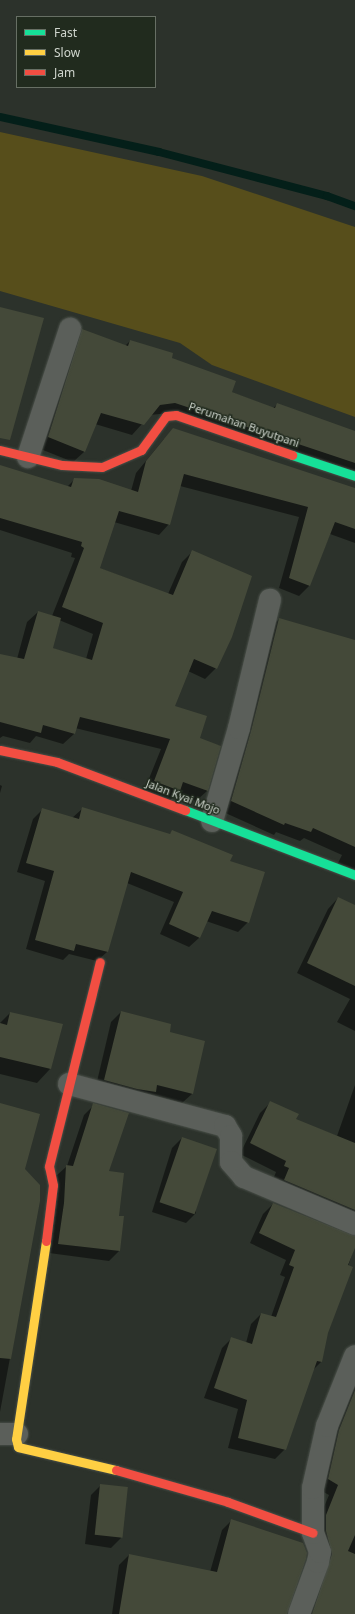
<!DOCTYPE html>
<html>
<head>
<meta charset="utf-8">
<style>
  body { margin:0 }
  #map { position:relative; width:355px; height:1614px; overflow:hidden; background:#2c322b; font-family:"Noto Sans",sans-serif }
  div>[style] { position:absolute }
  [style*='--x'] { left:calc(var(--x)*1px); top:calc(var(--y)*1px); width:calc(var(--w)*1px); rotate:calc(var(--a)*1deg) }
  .green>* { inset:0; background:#574e1b }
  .shadow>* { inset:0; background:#0007 }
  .stream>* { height:8px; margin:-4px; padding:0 4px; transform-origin:4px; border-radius:4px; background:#041f19 }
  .building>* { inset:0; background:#444939; transform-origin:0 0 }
  .roads { filter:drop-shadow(0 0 1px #494f48) drop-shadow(0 0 1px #494f48) }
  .street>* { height:22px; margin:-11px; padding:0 11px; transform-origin:11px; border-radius:11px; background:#5b5f5a }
  .fast>* { height:9px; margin:-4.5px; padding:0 4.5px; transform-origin:4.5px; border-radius:4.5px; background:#16e098 }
  .slow>* { height:9px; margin:-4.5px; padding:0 4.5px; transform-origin:4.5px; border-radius:4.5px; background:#ffcf43 }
  .jam>* { height:9px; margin:-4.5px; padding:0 4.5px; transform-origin:4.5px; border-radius:4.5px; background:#f24e42 }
  span { translate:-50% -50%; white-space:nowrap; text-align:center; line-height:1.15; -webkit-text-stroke:3px #212b1e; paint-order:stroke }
  .street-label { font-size:11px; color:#d0d6ce }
  .legend { position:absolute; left:16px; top:16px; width:140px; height:72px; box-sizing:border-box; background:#212b1e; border:1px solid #676f64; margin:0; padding:5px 7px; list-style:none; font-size:12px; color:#d0d6ce }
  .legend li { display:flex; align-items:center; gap:8px; height:20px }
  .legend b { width:20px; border:1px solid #676f64 }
</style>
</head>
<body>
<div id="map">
  <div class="green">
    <i style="clip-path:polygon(0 132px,202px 176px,355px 227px,355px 417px,212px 365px,180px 343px,0 291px)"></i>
  </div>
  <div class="shadow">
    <i style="clip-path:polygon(82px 330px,125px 346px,130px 341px,171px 358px,231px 392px,273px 408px,278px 404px,355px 432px,355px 481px,169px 413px,150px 415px,132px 435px,95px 424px,84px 452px,73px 462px,38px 448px,72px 341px)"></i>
    <i style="clip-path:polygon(evenodd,164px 439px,355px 489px,355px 543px,330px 534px,309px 586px,299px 596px,279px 588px,299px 517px,180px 486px,169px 524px,159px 535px,114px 522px,99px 568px,168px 594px,182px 562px,192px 552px,216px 668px,205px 679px,188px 671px,174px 706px,199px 739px,220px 746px,207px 791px,196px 801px,176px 794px,169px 801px,144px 791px,161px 749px,75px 728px,74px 734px,63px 744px,36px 736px,30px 743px,3px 736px,0 738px,0 655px,17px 659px,27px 622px,38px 612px,52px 616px,75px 558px,71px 557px,72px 553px,0 530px,0 469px,67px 487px,75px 479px,131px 491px,136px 473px,164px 439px,59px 620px,93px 634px,86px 659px,52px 648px,59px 620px)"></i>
    <i style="clip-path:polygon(279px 619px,355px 641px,355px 877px,336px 867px,342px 855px,304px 838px,300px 841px,276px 832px,274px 835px,221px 811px,269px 629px)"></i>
    <i style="clip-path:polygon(0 785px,2px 786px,0 793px)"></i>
    <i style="clip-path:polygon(43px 809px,72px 818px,82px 809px,169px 835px,172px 832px,229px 862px,248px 922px,238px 932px,206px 921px,199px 938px,189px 947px,160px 934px,174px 902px,127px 883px,107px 952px,97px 961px,69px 954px,63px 960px,26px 949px,45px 881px,17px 872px,33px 819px)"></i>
    <i style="clip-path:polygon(338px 898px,355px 906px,355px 1031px,337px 1022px,350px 999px,297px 973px,328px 909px)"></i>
    <i style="clip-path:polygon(121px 1012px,168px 1032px,192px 1094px,182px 1103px,95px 1090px,111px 1022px)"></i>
    <i style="clip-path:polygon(10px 1013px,50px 1069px,37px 1083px,0 1074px,0 1023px)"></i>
    <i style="clip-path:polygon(355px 1085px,355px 1229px,273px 1191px,279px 1179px,274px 1177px,276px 1172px,240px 1154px,260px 1113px,271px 1102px,295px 1120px,337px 1136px)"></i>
    <i style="clip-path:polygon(0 1104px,24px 1170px,39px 1201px,0 1412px)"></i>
    <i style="clip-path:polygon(94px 1105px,118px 1217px,123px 1217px,119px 1251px,109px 1261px,49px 1253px,56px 1176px,67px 1166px,84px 1115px)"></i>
    <i style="clip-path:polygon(182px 1138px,196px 1213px,186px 1223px,152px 1212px,172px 1148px)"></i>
    <i style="clip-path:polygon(273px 1204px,355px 1236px,355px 1245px,327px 1332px,321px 1362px,313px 1370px,285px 1449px,275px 1459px,228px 1448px,238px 1409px,204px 1398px,222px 1348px,232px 1338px,246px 1343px,251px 1324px,261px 1314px,271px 1317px,285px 1277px,280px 1275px,286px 1260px,250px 1243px,263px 1214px)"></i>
    <i style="clip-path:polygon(355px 1379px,355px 1614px,306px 1614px,316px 1526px,329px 1495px,318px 1489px,329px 1441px)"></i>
    <i style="clip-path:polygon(101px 1485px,121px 1538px,111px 1548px,85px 1544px,91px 1495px)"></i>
    <i style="clip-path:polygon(232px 1520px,302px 1544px,286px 1614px,112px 1614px,119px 1565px,129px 1555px,210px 1572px,222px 1530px)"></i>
  </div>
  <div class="stream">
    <i style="--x:0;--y:117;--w:163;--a:12.4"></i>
    <i style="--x:159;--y:152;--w:174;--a:14.7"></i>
    <i style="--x:327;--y:196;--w:30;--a:20"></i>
  </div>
  <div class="building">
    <i style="clip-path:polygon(0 307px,44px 318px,10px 440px,0 438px)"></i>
    <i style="clip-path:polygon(82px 329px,128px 346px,130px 340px,173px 353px,172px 358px,236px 381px,232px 392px,275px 408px,277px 403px,355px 431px,355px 463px,175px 403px,160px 405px,144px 425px,101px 413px,85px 452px,48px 437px)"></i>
    <i style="clip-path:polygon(173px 428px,355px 488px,355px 529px,335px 522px,310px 586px,289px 578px,308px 507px,184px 474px,170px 525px,119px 511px,100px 568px,173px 595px,192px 550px,252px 576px,232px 637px,217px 669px,194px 659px,175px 706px,207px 716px,200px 738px,221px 746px,208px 791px,183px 782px,180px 791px,154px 781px,170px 739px,80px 717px,75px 734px,43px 725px,41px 733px,0 722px,0 654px,24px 659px,38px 611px,61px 618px,53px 648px,92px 660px,103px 623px,62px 607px,84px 548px,81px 546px,82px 542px,0 518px,0 465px,71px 487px,74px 478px,99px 479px,138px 492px,146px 461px)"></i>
    <i style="clip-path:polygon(279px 618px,355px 640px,355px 847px,313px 828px,311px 832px,285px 823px,284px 825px,231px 801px,251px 731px)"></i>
    <i style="clip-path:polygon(82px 807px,170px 834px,172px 830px,233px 855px,230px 861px,265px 872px,249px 923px,212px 911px,200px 938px,169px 924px,183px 892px,131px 872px,108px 952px,76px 944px,74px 951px,35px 940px,54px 871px,26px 863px,42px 808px,79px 819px)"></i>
    <i style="clip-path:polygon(338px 897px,355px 905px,355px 986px,307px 963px)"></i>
    <i style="clip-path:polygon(121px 1011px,171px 1024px,170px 1032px,205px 1041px,193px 1094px,157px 1085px,156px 1092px,137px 1089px,104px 1080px)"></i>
    <i style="clip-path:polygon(10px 1012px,63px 1024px,51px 1069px,0 1057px,0 1023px,7px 1025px)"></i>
    <i style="clip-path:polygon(270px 1101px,299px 1114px,296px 1119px,355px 1143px,355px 1210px,284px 1180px,289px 1168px,284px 1166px,286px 1161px,250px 1143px)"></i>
    <i style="clip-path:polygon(0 1103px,40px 1114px,25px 1169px,40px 1185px,40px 1201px,11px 1359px,0 1358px)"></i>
    <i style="clip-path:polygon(93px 1103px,129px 1113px,109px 1171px,124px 1173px,119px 1216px,124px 1216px,120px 1251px,58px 1244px,64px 1203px,66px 1165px,73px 1166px)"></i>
    <i style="left:182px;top:1137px;width:37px;height:69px;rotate:19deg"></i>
    <i style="clip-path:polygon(273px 1203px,355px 1236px,355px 1248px,348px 1265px,353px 1267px,328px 1333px,322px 1362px,317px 1361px,286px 1450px,238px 1438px,247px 1400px,214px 1388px,231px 1337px,252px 1344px,261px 1313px,276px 1317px,294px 1267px,289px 1265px,295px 1250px,259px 1233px)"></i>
    <i style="clip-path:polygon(355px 1390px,355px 1535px,348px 1551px,355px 1554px,355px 1614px,312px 1614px,332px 1554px,326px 1531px,326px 1515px,338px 1485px,328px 1479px,339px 1430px)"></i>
    <i style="left:100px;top:1484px;width:28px;height:51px;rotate:6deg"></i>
    <i style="clip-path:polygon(231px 1519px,303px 1543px,307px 1553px,306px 1559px,287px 1614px,119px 1614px,129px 1554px,217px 1572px)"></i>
  </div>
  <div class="roads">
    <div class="street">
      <i style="--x:28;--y:457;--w:135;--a:-71.8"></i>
      <i style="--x:212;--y:821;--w:97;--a:-73.8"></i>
      <i style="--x:239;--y:728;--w:132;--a:-76.4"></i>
      <i style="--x:69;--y:1084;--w:162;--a:15.1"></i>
      <i style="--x:225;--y:1126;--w:12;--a:59"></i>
      <i style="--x:231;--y:1136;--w:26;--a:90"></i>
      <i style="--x:231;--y:1162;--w:20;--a:49"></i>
      <i style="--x:244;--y:1177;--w:121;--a:22.9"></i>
      <i style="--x:0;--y:1434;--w:17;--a:0"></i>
      <i style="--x:299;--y:1614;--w:55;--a:-69.9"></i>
      <i style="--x:318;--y:1562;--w:10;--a:-79"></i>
      <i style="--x:320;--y:1552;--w:20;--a:-110"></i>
      <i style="--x:313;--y:1533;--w:45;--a:-90"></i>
      <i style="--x:313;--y:1488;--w:64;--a:-77.3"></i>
      <i style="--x:327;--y:1426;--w:75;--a:-68.2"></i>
    </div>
    <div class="fast">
      <i style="--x:292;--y:455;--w:66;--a:18.4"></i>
      <i style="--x:185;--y:810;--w:182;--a:20.9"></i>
    </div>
    <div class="slow">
      <i style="--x:46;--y:1241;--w:200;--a:98.6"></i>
      <i style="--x:16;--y:1439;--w:8;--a:76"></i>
      <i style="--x:18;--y:1447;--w:101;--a:13.2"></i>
    </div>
    <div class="jam">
      <i style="--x:0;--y:450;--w:64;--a:13.6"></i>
      <i style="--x:62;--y:465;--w:40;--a:2.9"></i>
      <i style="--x:102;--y:467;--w:43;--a:-23.6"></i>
      <i style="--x:141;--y:450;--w:42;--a:-53.7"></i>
      <i style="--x:166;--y:416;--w:10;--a:-6"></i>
      <i style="--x:176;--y:415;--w:123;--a:19"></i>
      <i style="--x:0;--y:750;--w:58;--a:11.9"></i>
      <i style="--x:57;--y:762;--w:137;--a:20.6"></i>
      <i style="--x:46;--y:1241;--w:56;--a:-82.9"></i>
      <i style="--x:53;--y:1185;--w:19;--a:-102"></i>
      <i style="--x:49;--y:1166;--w:210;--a:-76"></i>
      <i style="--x:116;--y:1470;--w:116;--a:15.9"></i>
      <i style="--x:228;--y:1502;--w:90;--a:20"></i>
    </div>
  </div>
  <div class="street-label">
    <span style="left:244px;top:425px;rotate:19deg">Perumahan Buyutpani</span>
    <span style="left:183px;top:797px;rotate:21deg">Jalan Kyai Mojo</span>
  </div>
  <ul class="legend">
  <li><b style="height:5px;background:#16e098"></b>Fast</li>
  <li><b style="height:5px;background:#ffcf43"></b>Slow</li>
  <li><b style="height:5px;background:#f24e42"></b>Jam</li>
  </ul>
</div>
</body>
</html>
